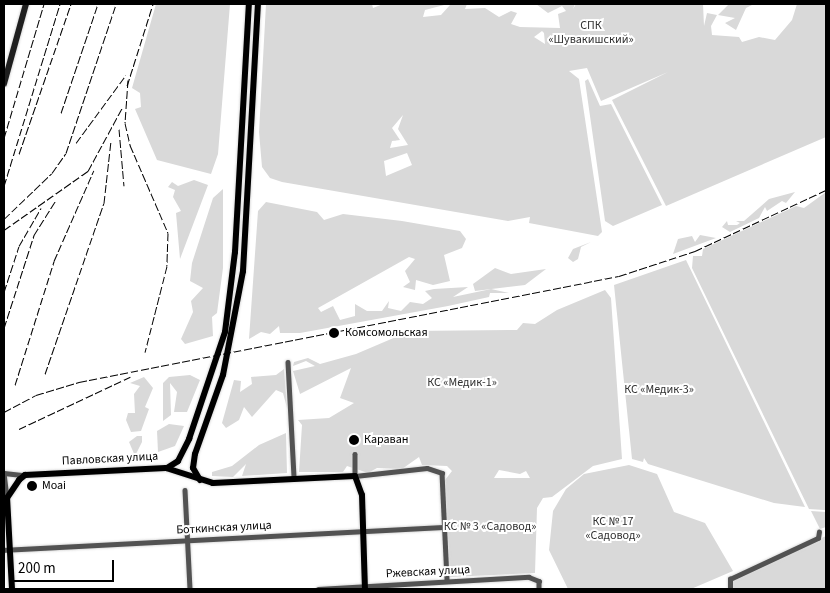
<!DOCTYPE html>
<html>
<head>
<meta charset="utf-8">
<style>
  body { margin:0 }
  #map { position:relative; width:830px; height:593px; overflow:hidden; background:#fff; font-family:"Source Sans 3",sans-serif }
  div>[style] { position:absolute }
  [style*='--x'] { left:calc(var(--x)*1px); top:calc(var(--y)*1px); width:calc(var(--w)*1px); rotate:calc(var(--a)*1deg) }
  .green>* { inset:0; background:#d9d9d9 }
  .roads { filter:drop-shadow(0 0 1px #dbdbdb) drop-shadow(0 0 1px #dbdbdb) }
  .street>* { height:4.5px; margin:-2.25px; padding:0 2.25px; transform-origin:2.25px; border-radius:2.25px; background:#525252 }
  .secondary>* { height:5.5px; margin:-2.75px; padding:0 2.75px; transform-origin:2.75px; border-radius:2.75px; background:#1f1f1f }
  .primary>* { height:6px; margin:-3px; padding:0 3px; transform-origin:3px; border-radius:3px; background:#000 }
  .rail>* { height:1px; margin-top:-0.5px; transform-origin:0; background:repeating-linear-gradient(90deg,#000 0 8px,transparent 0 10.5px) }
  .dots>* { width:14px; height:14px; translate:-50% -50%; box-sizing:border-box; border:2px solid #fff; border-radius:50% }
  span { translate:-50% -50%; white-space:nowrap; text-align:center; line-height:1.15; -webkit-text-stroke:4px #fff; paint-order:stroke }
  .park-label { font-size:12px; color:#303030 }
  .poi-label { font-size:12px; color:#000 }
  .left { translate:0 -50%; text-align:left }
  .street-label { font-size:12px; color:#000 }
  .frame { position:absolute; inset:0; border:5px solid #000; pointer-events:none }
  .scale { position:absolute; left:10px; top:560px; width:104px; height:22px; box-sizing:border-box; border:2px solid #000; border-top:0; padding-left:6px; font-size:15px; line-height:18px; white-space:nowrap; color:#000; -webkit-text-stroke:4px #fff; paint-order:stroke }
</style>
</head>
<body>
<div id="map">
  <div class="green">
    <i style="clip-path:polygon(156px 4px,230px 4px,218px 154px,211px 174px,157px 160px,135px 109px,141px 107px,140px 93px,132px 88px)"></i>
    <i style="clip-path:polygon(evenodd,266px 4px,372px 4px,373px 8px,383px 4px,448px 4px,425px 10px,423px 17px,441px 15px,450px 5px,467px 4px,465px 9px,485px 8px,499px 17px,511px 11px,517px 13px,511px 24px,520px 27px,560px 28px,558px 14px,566px 11px,562px 6px,548px 13px,536px 4px,575px 4px,573px 9px,576px 4px,703px 4px,704px 26px,707px 13px,717px 15px,711px 26px,712px 35px,739px 37px,742px 42px,759px 37px,775px 40px,792px 20px,797px 4px,826px 4px,826px 137px,666px 206px,612px 100px,668px 72px,601px 101px,587px 68px,569px 71px,579px 79px,602px 232px,598px 236px,529px 223px,530px 217px,508px 221px,282px 182px,270px 178px,262px 167px,259px 132px,266px 4px,542px 31px,544px 33px,545px 44px,534px 37px,542px 31px,266px 4px,403px 115px,398px 129px,408px 145px,390px 148px,392px 141px,400px 140px,392px 128px,403px 115px,266px 4px,407px 153px,412px 165px,386px 176px,384px 161px,407px 153px)"></i>
    <i style="clip-path:polygon(729px 4px,754px 4px,746px 8px,736px 30px,725px 23px,735px 18px,718px 15px)"></i>
    <i style="clip-path:polygon(588px 79px,600px 106px,611px 104px,662px 205px,613px 226px,605px 221px,585px 81px)"></i>
    <i style="clip-path:polygon(194px 180px,208px 185px,180px 259px,176px 213px,181px 211px,173px 197px,175px 190px,168px 187px,172px 182px,178px 186px)"></i>
    <i style="clip-path:polygon(223px 189px,223px 268px,217px 313px,212px 317px,213px 336px,185px 344px,181px 339px,193px 312px,191px 301px,203px 288px,190px 281px,192px 263px,213px 198px)"></i>
    <i style="clip-path:polygon(795px 192px,786px 203px,782px 201px,767px 211px,765px 207px,759px 218px,730px 232px,722px 227px,727px 221px,728px 225px,737px 225px,740px 223px,736px 221px,744px 221px,769px 199px)"></i>
    <i style="clip-path:polygon(826px 192px,826px 510px,824px 510px,809px 509px,692px 268px,693px 256px,702px 256px,703px 249px,796px 206px,804px 208px)"></i>
    <i style="clip-path:polygon(266px 202px,317px 212px,324px 220px,343px 214px,402px 221px,460px 231px,466px 239px,462px 248px,444px 255px,450px 281px,433px 285px,416px 280px,415px 290px,403px 287px,410px 282px,405px 271px,415px 259px,409px 257px,318px 308px,321px 312px,333px 306px,340px 320px,355px 316px,355px 304px,367px 311px,382px 311px,389px 301px,388px 308px,401px 311px,410px 302px,423px 304px,432px 298px,425px 291px,434px 289px,468px 287px,453px 297px,491px 289px,509px 293px,490px 293px,489px 297px,448px 306px,300px 333px,280px 333px,279px 326px,270px 334px,261px 332px,249px 339px,258px 211px)"></i>
    <i style="clip-path:polygon(700px 235px,716px 238px,673px 254px,678px 239px,692px 236px,695px 242px)"></i>
    <i style="clip-path:polygon(591px 242px,581px 247px,578px 259px,573px 262px,568px 258px,573px 249px)"></i>
    <i style="clip-path:polygon(686px 260px,805px 507px,774px 503px,648px 464px,644px 458px,643px 462px,632px 459px,614px 285px)"></i>
    <i style="clip-path:polygon(495px 268px,511px 274px,546px 269px,525px 285px,475px 291px,473px 284px)"></i>
    <i style="clip-path:polygon(evenodd,605px 290px,611px 298px,622px 459px,593px 466px,552px 497px,543px 498px,537px 508px,535px 573px,450px 577px,445px 480px,452px 471px,447px 466px,422px 465px,419px 457px,402px 469px,377px 468px,368px 473px,347px 466px,343px 472px,299px 472px,302px 425px,298px 420px,329px 418px,354px 403px,340px 398px,351px 368px,300px 394px,293px 371px,315px 366px,306px 361px,293px 366px,294px 362px,308px 358px,320px 364px,356px 354px,410px 331px,517px 330px,523px 323px,535px 324px,557px 310px,605px 290px,499px 470px,520px 474px,526px 471px,530px 478px,494px 478px,499px 470px)"></i>
    <i style="clip-path:polygon(284px 369px,287px 408px,283px 393px,276px 390px,252px 417px,244px 407px,239px 420px,226px 428px,222px 423px,234px 380px,241px 381px,240px 392px,252px 384px,251px 377px,276px 375px)"></i>
    <i style="clip-path:polygon(190px 375px,200px 380px,187px 412px,174px 412px,177px 392px,170px 383px,171px 415px,163px 421px,163px 383px,169px 377px)"></i>
    <i style="clip-path:polygon(144px 377px,153px 388px,145px 407px,149px 409px,141px 431px,131px 432px,126px 420px,128px 413px,135px 413px,134px 394px,140px 386px,130px 383px)"></i>
    <i style="clip-path:polygon(169px 424px,184px 426px,175px 446px,158px 452px,157px 431px)"></i>
    <i style="clip-path:polygon(286px 433px,287px 473px,242px 476px,246px 464px,233px 477px,212px 476px,212px 472px,232px 466px,259px 445px)"></i>
    <i style="clip-path:polygon(137px 436px,142px 436px,142px 442px,135px 456px,129px 442px)"></i>
    <i style="clip-path:polygon(629px 465px,657px 474px,674px 512px,705px 523px,733px 571px,691px 589px,568px 589px,549px 550px,553px 511px,566px 489px,584px 474px)"></i>
    <i style="clip-path:polygon(811px 511px,826px 512px,826px 527px,820px 529px)"></i>
    <i style="clip-path:polygon(826px 536px,826px 589px,732px 589px,733px 579px)"></i>
  </div>
  <div class="roads">
    <div class="street">
      <i style="--x:288;--y:362;--w:116;--a:87"></i>
      <i style="--x:355;--y:454;--w:22;--a:90"></i>
      <i style="--x:355;--y:476;--w:72;--a:-6.3"></i>
      <i style="--x:427;--y:468;--w:16;--a:18"></i>
      <i style="--x:442;--y:473;--w:108;--a:87.3"></i>
      <i style="--x:4;--y:473;--w:23;--a:83"></i>
      <i style="--x:4;--y:473;--w:20;--a:6"></i>
      <i style="--x:185;--y:490;--w:99;--a:87.1"></i>
      <i style="--x:4;--y:550;--w:442;--a:-3"></i>
      <i style="--x:318;--y:589;--w:211;--a:-3.3"></i>
      <i style="--x:529;--y:577;--w:11;--a:22"></i>
      <i style="--x:539;--y:581;--w:8;--a:90"></i>
      <i style="--x:730;--y:589;--w:10;--a:-90"></i>
      <i style="--x:730;--y:579;--w:97;--a:-25"></i>
      <i style="--x:818;--y:538;--w:6;--a:-81"></i>
    </div>
    <div class="secondary">
      <i style="--x:4;--y:84;--w:83;--a:-74.6"></i>
    </div>
    <div class="primary">
      <i style="--x:167;--y:468;--w:13;--a:-32"></i>
      <i style="--x:178;--y:461;--w:25;--a:-63"></i>
      <i style="--x:189;--y:439;--w:113;--a:-71.4"></i>
      <i style="--x:225;--y:332;--w:81;--a:-82.9"></i>
      <i style="--x:235;--y:252;--w:248;--a:-86.8"></i>
      <i style="--x:200;--y:480;--w:14;--a:-120"></i>
      <i style="--x:193;--y:468;--w:14;--a:-82"></i>
      <i style="--x:195;--y:454;--w:84;--a:-70.5"></i>
      <i style="--x:223;--y:375;--w:106;--a:-79.1"></i>
      <i style="--x:243;--y:271;--w:267;--a:-86.8"></i>
      <i style="--x:12;--y:589;--w:91;--a:-93.1"></i>
      <i style="--x:7;--y:498;--w:22;--a:-56"></i>
      <i style="--x:19;--y:480;--w:8;--a:-40"></i>
      <i style="--x:25;--y:475;--w:141;--a:-2.8"></i>
      <i style="--x:166;--y:468;--w:49;--a:17.7"></i>
      <i style="--x:213;--y:483;--w:142;--a:-2.8"></i>
      <i style="--x:355;--y:476;--w:20;--a:70"></i>
      <i style="--x:362;--y:495;--w:94;--a:88.2"></i>
    </div>
  </div>
  <div class="rail">
    <i style="--x:128;--y:80;--w:43;--a:94"></i>
    <i style="--x:125;--y:123;--w:23;--a:77"></i>
    <i style="--x:130;--y:145;--w:96;--a:66.6"></i>
    <i style="--x:168;--y:233;--w:33;--a:92"></i>
    <i style="--x:167;--y:266;--w:89;--a:104.3"></i>
    <i style="--x:127;--y:86;--w:86;--a:-72.4"></i>
    <i style="--x:61;--y:113;--w:115;--a:-71.3"></i>
    <i style="--x:119;--y:129;--w:57;--a:85"></i>
    <i style="--x:4;--y:138;--w:140;--a:-73.4"></i>
    <i style="--x:76;--y:143;--w:84;--a:-53.7"></i>
    <i style="--x:19;--y:154;--w:159;--a:-70.9"></i>
    <i style="--x:4;--y:186;--w:190;--a:-72.9"></i>
    <i style="--x:4;--y:219;--w:66;--a:-43.8"></i>
    <i style="--x:52;--y:173;--w:24;--a:-55"></i>
    <i style="--x:66;--y:153;--w:157;--a:-71.4"></i>
    <i style="--x:4;--y:230;--w:103;--a:-35.1"></i>
    <i style="--x:88;--y:171;--w:72;--a:-61.6"></i>
    <i style="--x:4;--y:292;--w:48;--a:-71.9"></i>
    <i style="--x:19;--y:246;--w:44;--a:-59.9"></i>
    <i style="--x:4;--y:328;--w:98;--a:-72.1"></i>
    <i style="--x:34;--y:235;--w:41;--a:-57.8"></i>
    <i style="--x:45;--y:374;--w:181;--a:-71"></i>
    <i style="--x:104;--y:203;--w:62;--a:-83.6"></i>
    <i style="--x:15;--y:385;--w:130;--a:-72.5"></i>
    <i style="--x:54;--y:261;--w:99;--a:-66.3"></i>
    <i style="--x:4;--y:412;--w:36;--a:-28"></i>
    <i style="--x:36;--y:395;--w:45;--a:-16.8"></i>
    <i style="--x:79;--y:382;--w:550;--a:-11.11"></i>
    <i style="--x:619;--y:276;--w:80;--a:-18.2"></i>
    <i style="--x:695;--y:251;--w:145;--a:-25"></i>
    <i style="--x:19;--y:429;--w:123;--a:-25.1"></i>
  </div>
  <div class="dots">
    <i style="left:334px;top:333px;background:#000"></i>
    <i style="left:354px;top:440px;background:#000"></i>
    <i style="left:32px;top:486px;background:#000"></i>
  </div>
  <div class="park-label">
    <span style="left:591px;top:33px">СПК<br>«Шувакишский»</span>
    <span style="left:462px;top:383px">КС «Медик-1»</span>
    <span style="left:659px;top:390px">КС «Медик-3»</span>
    <span style="left:613px;top:529px">КС № 17<br>«Садовод»</span>
    <span style="left:490px;top:527px">КС № 3 «Садовод»</span>
  </div>
  <div class="poi-label">
    <span class="left" style="left:345px;top:333px">Комсомольская</span>
    <span class="left" style="left:364px;top:440px">Караван</span>
    <span class="left" style="left:42px;top:486px">Moai</span>
  </div>
  <div class="street-label">
    <span style="left:110px;top:459px;rotate:-3deg">Павловская улица</span>
    <span style="left:224px;top:528px;rotate:-3deg">Боткинская улица</span>
    <span style="left:428px;top:572px;rotate:-3deg">Ржевская улица</span>
  </div>
  <div class="frame"></div>
  <div class="scale">200 m</div>
</div>
</body>
</html>
